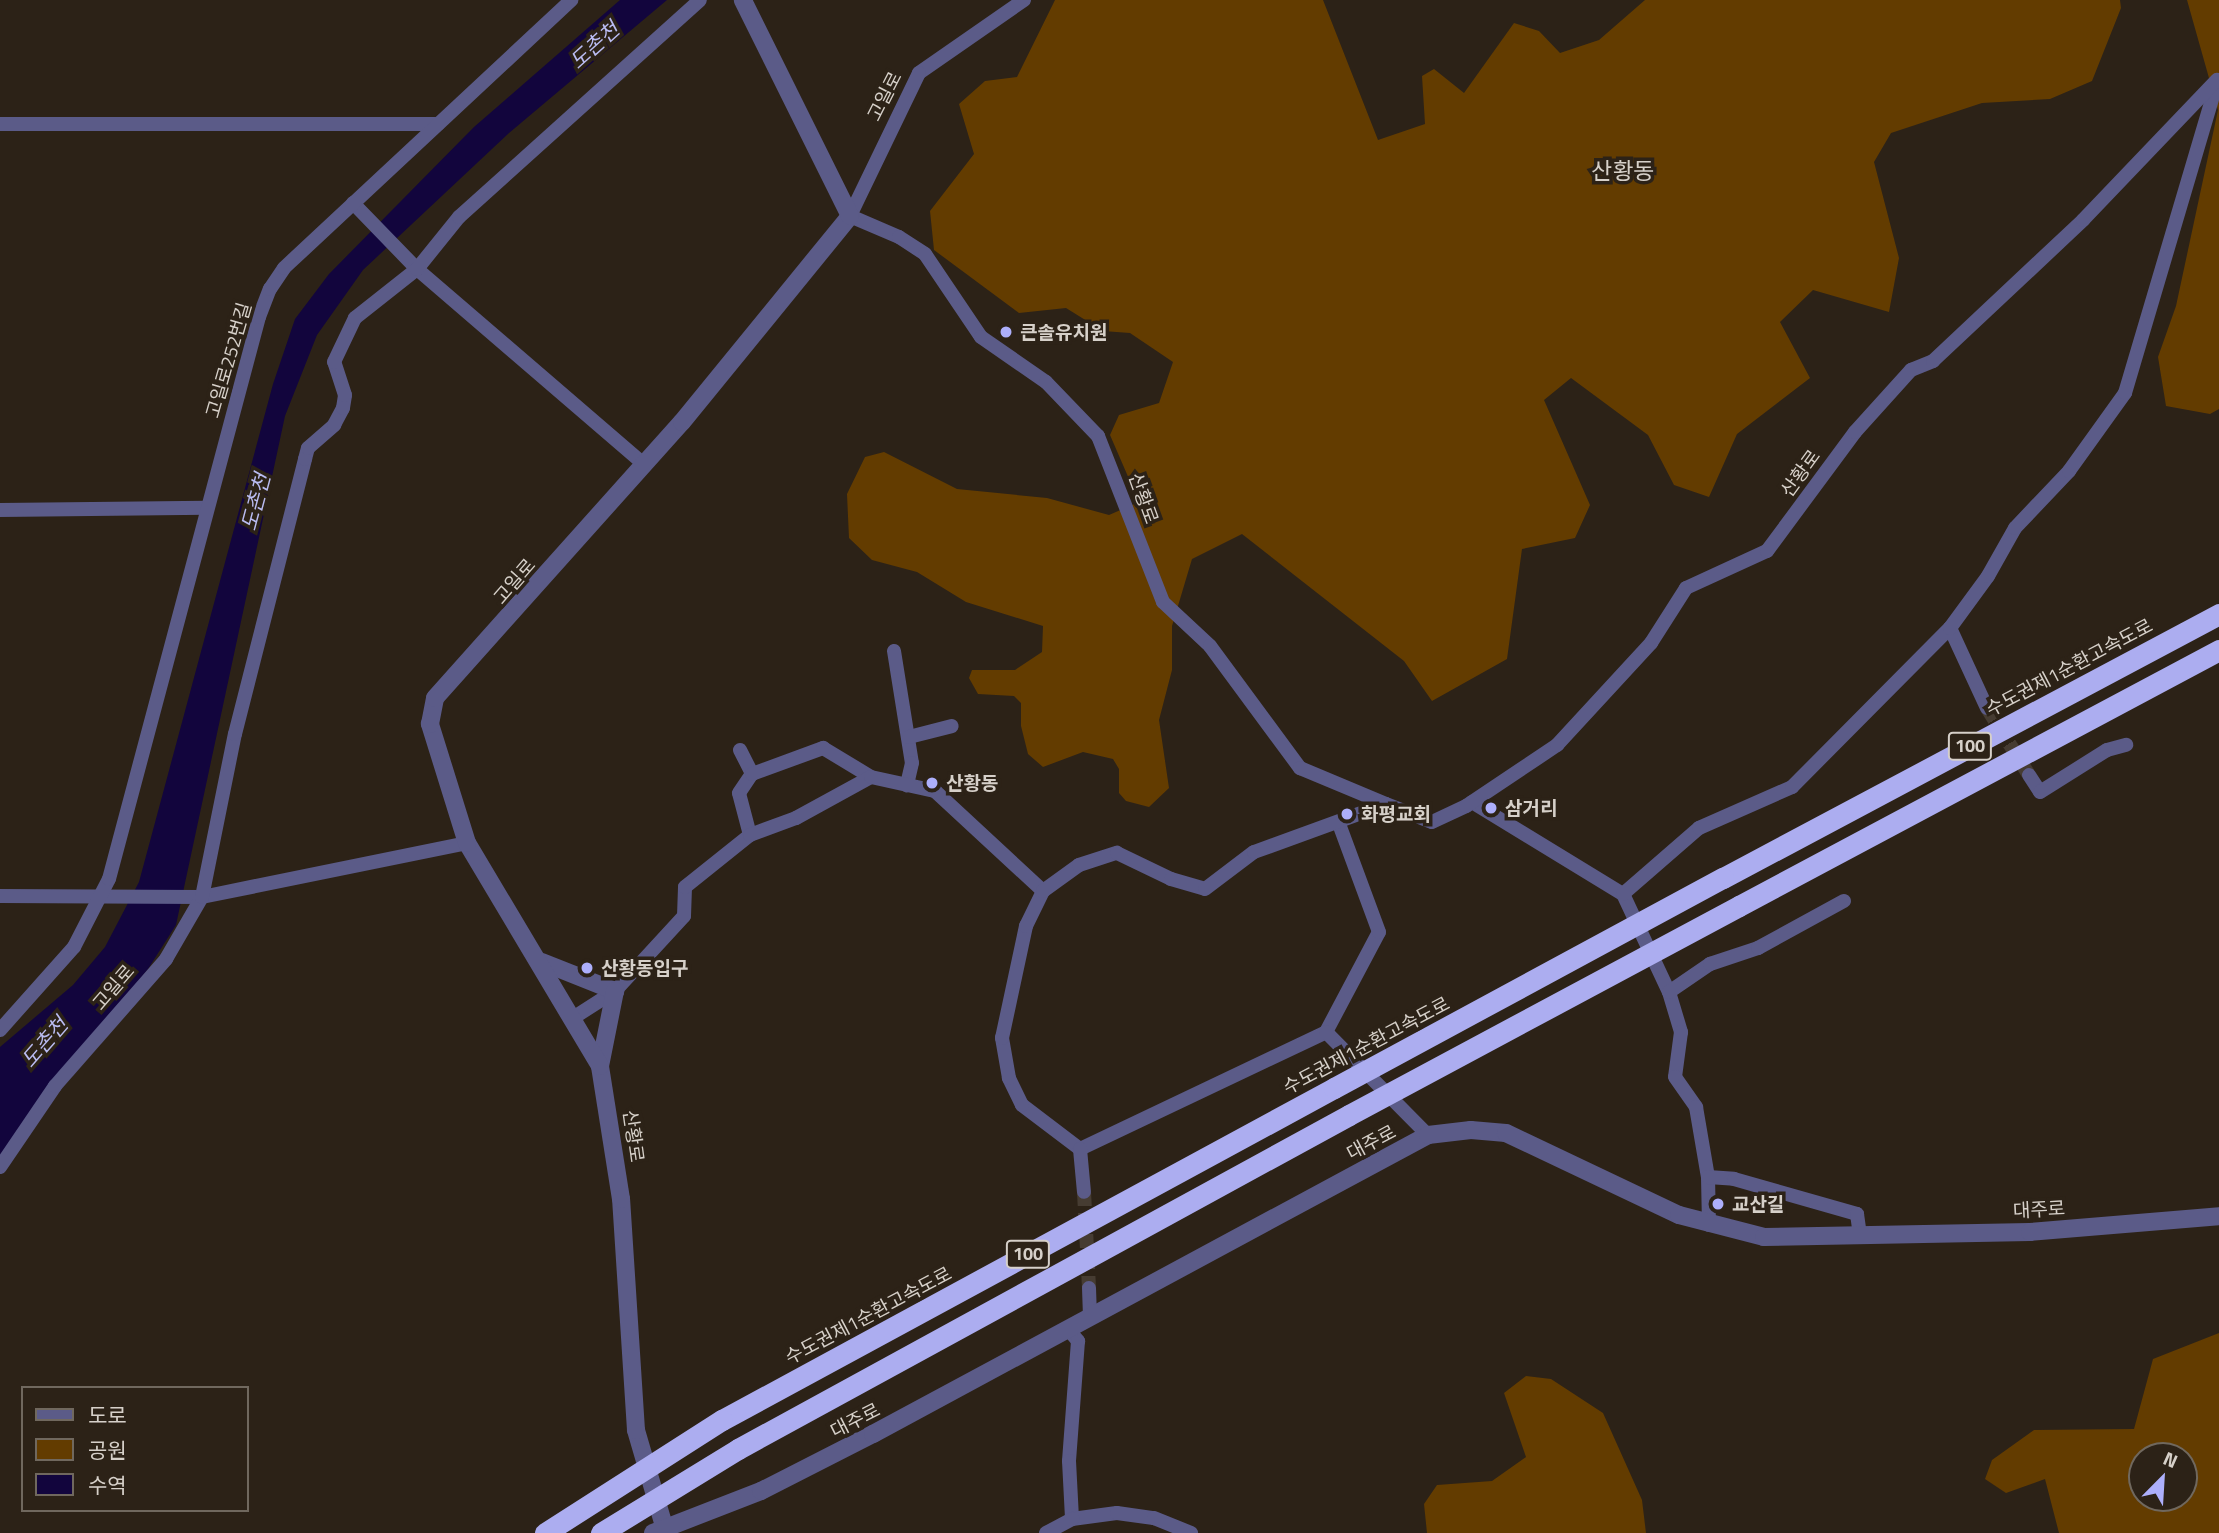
<!DOCTYPE html>
<html>
<head>
<meta charset="utf-8">
<style>
  body { margin:0 }
  #map { position:relative; width:2219px; height:1533px; overflow:hidden; background:#2c2217; font-family:"Titillium Web","Noto Sans KR",sans-serif }
  div>[style] { position:absolute }
  [style*='--x'] { left:calc(var(--x)*1px); top:calc(var(--y)*1px); width:calc(var(--w)*1px); rotate:calc(var(--a)*1deg) }
  .green>* { inset:0; background:#633c00 }
  .water>* { inset:0; background:#12053d }
  .minor-tunnel>* { height:14px; margin-top:-7px; transform-origin:0; background:repeating-linear-gradient(90deg,#463c32 0 14px,transparent 0 21px) }
  .minor>* { height:14px; margin:-7px; padding:0 7px; transform-origin:7px; border-radius:7px; background:#5b5b88 }
  .tertiary>* { height:18px; margin:-9px; padding:0 9px; transform-origin:9px; border-radius:9px; background:#5b5b88 }
  .motorway>* { height:21px; margin:-10.5px; padding:0 10.5px; transform-origin:10.5px; border-radius:10.5px; background:#acadf0 }
  .motorway-bridge>* { height:21px; margin:-10.5px; padding:0 10.5px; transform-origin:10.5px; border-radius:10.5px; background:#acadf0 }
  .dots>* { width:19px; height:19px; translate:-50% -50%; box-sizing:border-box; border:4px solid #2c2217; border-radius:50% }
  span { translate:-50% -50%; white-space:nowrap; text-align:center; line-height:1.15; -webkit-text-stroke:7px #2c2217; paint-order:stroke }
  .shield-label span { padding:2px 5px; background:#2c2217; border:2px solid; border-radius:5px; -webkit-text-stroke-width:0 }
  .shield-label { font-size:18px; color:#d6d0c9; font-weight:700 }
  .street-label { font-size:19px; color:#d6d0c9 }
  .poi-label { font-size:19px; color:#d6d0c9; font-weight:700 }
  .left { translate:0 -50%; text-align:left }
  .water-label { font-size:21px; color:#babcf2; font-style:italic }
  .quarter-label { font-size:23px; color:#d6d0c9 }
  .legend { position:absolute; left:21px; top:1386px; width:228px; height:126px; box-sizing:border-box; background:#2c2217; border:2px solid #70685e; margin:0; padding:9px 12px; list-style:none; font-size:21px; color:#d6d0c9 }
  .legend li { display:flex; align-items:center; gap:14px; height:35px }
  .legend b { width:35px; border:2px solid #70685e }
  .north { position:absolute; left:2128px; top:1442px; width:70px; height:70px; box-sizing:border-box; background:#2c2217; border:2px solid #70685e; border-radius:50%; rotate:24deg; font-size:19px; font-weight:700; line-height:28px; text-align:center; color:#d6d0c9 }
  .north::after { content:''; display:block; margin:auto; width:24px; height:32px; background:#adaffb; clip-path:polygon(50% 0,100% 100%,50% 72%,0 100%) }
</style>
</head>
<body>
<div id="map">
  <div class="green">
    <i style="clip-path:polygon(1055px 0,1323px 0,1378px 140px,1425px 124px,1422px 76px,1434px 69px,1464px 93px,1514px 23px,1539px 31px,1560px 53px,1599px 40px,1645px 0,2120px 0,2121px 8px,2092px 81px,2050px 99px,1982px 103px,1891px 133px,1874px 162px,1899px 258px,1889px 312px,1813px 290px,1780px 322px,1810px 378px,1737px 434px,1709px 497px,1674px 485px,1648px 435px,1571px 378px,1544px 400px,1590px 505px,1575px 538px,1522px 549px,1507px 659px,1432px 701px,1404px 661px,1242px 534px,1192px 559px,1172px 626px,1172px 670px,1159px 720px,1169px 788px,1149px 807px,1126px 801px,1119px 793px,1119px 769px,1113px 759px,1083px 752px,1043px 767px,1028px 754px,1021px 726px,1021px 703px,1014px 696px,978px 694px,969px 678px,972px 670px,1015px 670px,1042px 652px,1043px 626px,966px 602px,917px 572px,872px 560px,849px 538px,847px 494px,865px 457px,884px 452px,957px 489px,1047px 498px,1109px 515px,1139px 502px,1110px 435px,1119px 415px,1159px 403px,1173px 362px,1130px 333px,1103px 331px,1066px 308px,1019px 313px,934px 250px,930px 211px,974px 154px,959px 104px,985px 81px,1017px 77px)"></i>
    <i style="clip-path:polygon(2187px 0,2219px 0,2219px 409px,2210px 414px,2166px 406px,2158px 357px,2176px 306px,2218px 110px)"></i>
    <i style="clip-path:polygon(evenodd,2219px 1333px,2219px 1533px,2059px 1533px,2045px 1479px,2006px 1493px,1985px 1479px,1992px 1460px,2034px 1430px,2134px 1429px,2153px 1359px,2219px 1333px,2184px 1456px,2184px 1498px,2142px 1498px,2142px 1456px,2184px 1456px)"></i>
    <i style="clip-path:polygon(1526px 1376px,1551px 1379px,1603px 1413px,1642px 1500px,1646px 1533px,1427px 1533px,1424px 1504px,1437px 1485px,1492px 1481px,1526px 1457px,1504px 1393px)"></i>
  </div>
  <div class="water">
    <i style="clip-path:polygon(620px 0,667px 0,509px 133px,363px 270px,317px 335px,285px 416px,176px 925px,148px 969px,0 1159px,0 1047px,73px 985px,105px 947px,139px 882px,273px 384px,295px 319px,329px 274px,474px 127px)"></i>
  </div>
  <div class="minor-tunnel">
    <i style="--x:1987;--y:708;--w:79;--a:57.9"></i>
    <i style="--x:1084;--y:1192;--w:96;--a:87"></i>
  </div>
  <div class="minor">
    <i style="--x:1024;--y:0;--w:128;--a:145.2"></i>
    <i style="--x:919;--y:73;--w:159;--a:115.8"></i>
    <i style="--x:850;--y:216;--w:53;--a:23.2"></i>
    <i style="--x:899;--y:237;--w:31;--a:33"></i>
    <i style="--x:925;--y:254;--w:100;--a:56"></i>
    <i style="--x:981;--y:337;--w:79;--a:34.7"></i>
    <i style="--x:1046;--y:382;--w:75;--a:46.1"></i>
    <i style="--x:1098;--y:436;--w:178;--a:68.6"></i>
    <i style="--x:1163;--y:602;--w:64;--a:43.1"></i>
    <i style="--x:1210;--y:646;--w:152;--a:53.6"></i>
    <i style="--x:1300;--y:768;--w:93;--a:22.7"></i>
    <i style="--x:0;--y:124;--w:438;--a:0"></i>
    <i style="--x:353;--y:203;--w:92;--a:45.9"></i>
    <i style="--x:417;--y:269;--w:299;--a:40.7"></i>
    <i style="--x:0;--y:510;--w:207;--a:-0.6"></i>
    <i style="--x:1950;--y:628;--w:88;--a:65.2"></i>
    <i style="--x:894;--y:651;--w:113;--a:80.9"></i>
    <i style="--x:912;--y:763;--w:23;--a:103"></i>
    <i style="--x:909;--y:737;--w:44;--a:-14.3"></i>
    <i style="--x:740;--y:750;--w:27;--a:63"></i>
    <i style="--x:2029;--y:775;--w:20;--a:57"></i>
    <i style="--x:2040;--y:792;--w:79;--a:-32.1"></i>
    <i style="--x:2107;--y:750;--w:20;--a:-15"></i>
    <i style="--x:1472;--y:802;--w:177;--a:31.4"></i>
    <i style="--x:1623;--y:894;--w:108;--a:64.9"></i>
    <i style="--x:1669;--y:992;--w:42;--a:73.3"></i>
    <i style="--x:1681;--y:1032;--w:45;--a:97.6"></i>
    <i style="--x:1675;--y:1077;--w:37;--a:55"></i>
    <i style="--x:1696;--y:1107;--w:71;--a:80.3"></i>
    <i style="--x:1708;--y:1177;--w:48;--a:88.8"></i>
    <i style="--x:750;--y:835;--w:43;--a:-104.7"></i>
    <i style="--x:739;--y:793;--w:23;--a:-56"></i>
    <i style="--x:752;--y:774;--w:76;--a:-20.1"></i>
    <i style="--x:823;--y:748;--w:56;--a:31.1"></i>
    <i style="--x:1623;--y:894;--w:101;--a:-41"></i>
    <i style="--x:1699;--y:828;--w:102;--a:-23.8"></i>
    <i style="--x:1792;--y:787;--w:224;--a:-45.2"></i>
    <i style="--x:1950;--y:628;--w:64;--a:-53.8"></i>
    <i style="--x:1988;--y:576;--w:55;--a:-60.6"></i>
    <i style="--x:2015;--y:528;--w:79;--a:-46.5"></i>
    <i style="--x:2069;--y:471;--w:96;--a:-54.3"></i>
    <i style="--x:2125;--y:393;--w:321;--a:-73.5"></i>
    <i style="--x:0;--y:896;--w:202;--a:0.3"></i>
    <i style="--x:202;--y:897;--w:270;--a:-11.5"></i>
    <i style="--x:1669;--y:992;--w:50;--a:-34.3"></i>
    <i style="--x:1710;--y:964;--w:51;--a:-18.4"></i>
    <i style="--x:1758;--y:948;--w:98;--a:-28.7"></i>
    <i style="--x:573;--y:1018;--w:50;--a:-32.7"></i>
    <i style="--x:615;--y:991;--w:102;--a:-47.4"></i>
    <i style="--x:684;--y:916;--w:29;--a:-88"></i>
    <i style="--x:685;--y:887;--w:83;--a:-38.7"></i>
    <i style="--x:750;--y:835;--w:49;--a:-20.3"></i>
    <i style="--x:796;--y:818;--w:85;--a:-28.7"></i>
    <i style="--x:871;--y:777;--w:66;--a:12.3"></i>
    <i style="--x:935;--y:791;--w:147;--a:42.8"></i>
    <i style="--x:0;--y:1030;--w:111;--a:-48.3"></i>
    <i style="--x:74;--y:947;--w:76;--a:-62.8"></i>
    <i style="--x:109;--y:879;--w:582;--a:-75.06"></i>
    <i style="--x:259;--y:317;--w:30;--a:-69"></i>
    <i style="--x:270;--y:289;--w:25;--a:-56"></i>
    <i style="--x:284;--y:268;--w:393;--a:-43"></i>
    <i style="--x:1326;--y:1032;--w:113;--a:-62.1"></i>
    <i style="--x:1379;--y:932;--w:115;--a:-110.3"></i>
    <i style="--x:1080;--y:1149;--w:73;--a:-142.8"></i>
    <i style="--x:1022;--y:1105;--w:30;--a:-116"></i>
    <i style="--x:1009;--y:1078;--w:41;--a:-99.9"></i>
    <i style="--x:1002;--y:1038;--w:115;--a:-77.9"></i>
    <i style="--x:1026;--y:926;--w:39;--a:-64"></i>
    <i style="--x:1043;--y:891;--w:44;--a:-35.8"></i>
    <i style="--x:1079;--y:865;--w:40;--a:-18"></i>
    <i style="--x:1117;--y:853;--w:60;--a:25.7"></i>
    <i style="--x:1171;--y:879;--w:35;--a:16"></i>
    <i style="--x:1205;--y:889;--w:61;--a:-37.1"></i>
    <i style="--x:1254;--y:852;--w:140;--a:-20"></i>
    <i style="--x:1386;--y:804;--w:49;--a:21.4"></i>
    <i style="--x:1432;--y:822;--w:38;--a:-25"></i>
    <i style="--x:1466;--y:806;--w:110;--a:-33.8"></i>
    <i style="--x:1557;--y:745;--w:139;--a:-47.3"></i>
    <i style="--x:1651;--y:643;--w:65;--a:-57.5"></i>
    <i style="--x:1686;--y:588;--w:89;--a:-24.6"></i>
    <i style="--x:1767;--y:551;--w:148;--a:-53.5"></i>
    <i style="--x:1855;--y:432;--w:84;--a:-47.9"></i>
    <i style="--x:1911;--y:370;--w:24;--a:-22"></i>
    <i style="--x:1933;--y:361;--w:206;--a:-43.2"></i>
    <i style="--x:2083;--y:220;--w:194;--a:-46.3"></i>
    <i style="--x:1080;--y:1149;--w:272;--a:-25.4"></i>
    <i style="--x:1326;--y:1032;--w:145;--a:45.3"></i>
    <i style="--x:1080;--y:1149;--w:43;--a:84.7"></i>
    <i style="--x:0;--y:1167;--w:98;--a:-55.8"></i>
    <i style="--x:55;--y:1086;--w:169;--a:-48.8"></i>
    <i style="--x:166;--y:959;--w:72;--a:-59.9"></i>
    <i style="--x:202;--y:897;--w:166;--a:-78.6"></i>
    <i style="--x:235;--y:734;--w:284;--a:-75.7"></i>
    <i style="--x:305;--y:459;--w:11;--a:-75"></i>
    <i style="--x:308;--y:448;--w:35;--a:-41"></i>
    <i style="--x:334;--y:425;--w:19;--a:-62"></i>
    <i style="--x:343;--y:408;--w:13;--a:-81"></i>
    <i style="--x:345;--y:395;--w:35;--a:-108"></i>
    <i style="--x:334;--y:362;--w:49;--a:-64.5"></i>
    <i style="--x:355;--y:318;--w:79;--a:-38.3"></i>
    <i style="--x:417;--y:269;--w:67;--a:-51.1"></i>
    <i style="--x:459;--y:217;--w:324;--a:-42"></i>
    <i style="--x:1708;--y:1177;--w:26;--a:4"></i>
    <i style="--x:1734;--y:1179;--w:128;--a:15.9"></i>
    <i style="--x:1857;--y:1214;--w:21;--a:82"></i>
    <i style="--x:1089;--y:1288;--w:29;--a:88"></i>
    <i style="--x:1068;--y:1329;--w:16;--a:50"></i>
    <i style="--x:1078;--y:1341;--w:120;--a:94.3"></i>
    <i style="--x:1069;--y:1461;--w:58;--a:87"></i>
    <i style="--x:1072;--y:1519;--w:45;--a:-7.6"></i>
    <i style="--x:1117;--y:1513;--w:37;--a:8"></i>
    <i style="--x:1154;--y:1518;--w:40;--a:22"></i>
    <i style="--x:1046;--y:1533;--w:30;--a:-28"></i>
  </div>
  <div class="tertiary">
    <i style="--x:542;--y:962;--w:79;--a:21.7"></i>
    <i style="--x:615;--y:991;--w:76;--a:101.3"></i>
    <i style="--x:664;--y:1526;--w:100;--a:-106.3"></i>
    <i style="--x:636;--y:1430;--w:231;--a:-93.7"></i>
    <i style="--x:621;--y:1199;--w:135;--a:-99"></i>
    <i style="--x:600;--y:1066;--w:260;--a:-120.8"></i>
    <i style="--x:467;--y:843;--w:125;--a:-107.3"></i>
    <i style="--x:430;--y:724;--w:26;--a:-79"></i>
    <i style="--x:435;--y:698;--w:370;--a:-48.2"></i>
    <i style="--x:682;--y:422;--w:266;--a:-50.8"></i>
    <i style="--x:850;--y:216;--w:241;--a:-116.4"></i>
    <i style="--x:653;--y:1533;--w:116;--a:-21.3"></i>
    <i style="--x:761;--y:1491;--w:126;--a:-27"></i>
    <i style="--x:873;--y:1434;--w:630;--a:-28.31"></i>
    <i style="--x:1428;--y:1135;--w:43;--a:-6.6"></i>
    <i style="--x:1471;--y:1130;--w:35;--a:5"></i>
    <i style="--x:1506;--y:1133;--w:191;--a:25.4"></i>
    <i style="--x:1679;--y:1215;--w:88;--a:14.5"></i>
    <i style="--x:1764;--y:1237;--w:266;--a:-1.1"></i>
    <i style="--x:2030;--y:1232;--w:190;--a:-4.8"></i>
  </div>
  <div class="motorway">
    <i style="--x:1723;--y:878;--w:562;--a:-28.02"></i>
    <i style="--x:1739;--y:906;--w:544;--a:-28.07"></i>
    <i style="--x:722;--y:1420;--w:696;--a:-28.48"></i>
    <i style="--x:738;--y:1449;--w:696;--a:-28.66"></i>
  </div>
  <div class="motorway-bridge">
    <i style="--x:1334;--y:1088;--w:442;--a:-28.4"></i>
    <i style="--x:1349;--y:1115;--w:442;--a:-28.2"></i>
    <i style="--x:545;--y:1533;--w:210;--a:-32.6"></i>
    <i style="--x:601;--y:1533;--w:161;--a:-31.5"></i>
  </div>
  <div class="dots">
    <i style="left:1006px;top:332px;background:#adaffb"></i>
    <i style="left:932px;top:783px;background:#adaffb"></i>
    <i style="left:1491px;top:808px;background:#adaffb"></i>
    <i style="left:1347px;top:814px;background:#adaffb"></i>
    <i style="left:587px;top:968px;background:#adaffb"></i>
    <i style="left:1718px;top:1204px;background:#adaffb"></i>
  </div>
  <div class="shield-label">
    <span style="left:1970px;top:746px">100</span>
    <span style="left:1028px;top:1254px">100</span>
  </div>
  <div class="street-label">
    <span style="left:884px;top:96px;rotate:-63deg">고일로</span>
    <span style="left:228px;top:360px;rotate:-74deg">고일로252번길</span>
    <span style="left:1800px;top:473px;rotate:-54deg">산황로</span>
    <span style="left:1144px;top:498px;rotate:70deg">산황로</span>
    <span style="left:514px;top:581px;rotate:-49deg">고일로</span>
    <span style="left:2069px;top:667px;rotate:-28deg">수도권제1순환고속도로</span>
    <span style="left:113px;top:987px;rotate:-49deg">고일로</span>
    <span style="left:1366px;top:1045px;rotate:-28deg">수도권제1순환고속도로</span>
    <span style="left:634px;top:1136px;rotate:82deg">산황로</span>
    <span style="left:1371px;top:1142px;rotate:-28deg">대주로</span>
    <span style="left:2039px;top:1209px;rotate:-3deg">대주로</span>
    <span style="left:868px;top:1315px;rotate:-28deg">수도권제1순환고속도로</span>
    <span style="left:855px;top:1420px;rotate:-27deg">대주로</span>
  </div>
  <div class="poi-label">
    <span class="left" style="left:1020px;top:332px">큰솔유치원</span>
    <span class="left" style="left:946px;top:783px">산황동</span>
    <span class="left" style="left:1505px;top:808px">삼거리</span>
    <span class="left" style="left:1361px;top:814px">화평교회</span>
    <span class="left" style="left:601px;top:968px">산황동입구</span>
    <span class="left" style="left:1732px;top:1204px">교산길</span>
  </div>
  <div class="water-label">
    <span style="left:594px;top:45px;rotate:-42deg">도촌천</span>
    <span style="left:255px;top:502px;rotate:-75deg">도촌천</span>
    <span style="left:44px;top:1042px;rotate:-49deg">도촌천</span>
  </div>
  <div class="quarter-label">
    <span style="left:1623px;top:171px">산황동</span>
  </div>
  <ul class="legend">
  <li><b style="height:9px;background:#5b5b88"></b>도로</li>
  <li><b style="height:19px;background:#633c00"></b>공원</li>
  <li><b style="height:19px;background:#12053d"></b>수역</li>
  </ul>
  <div class="north">N</div>
</div>
</body>
</html>
